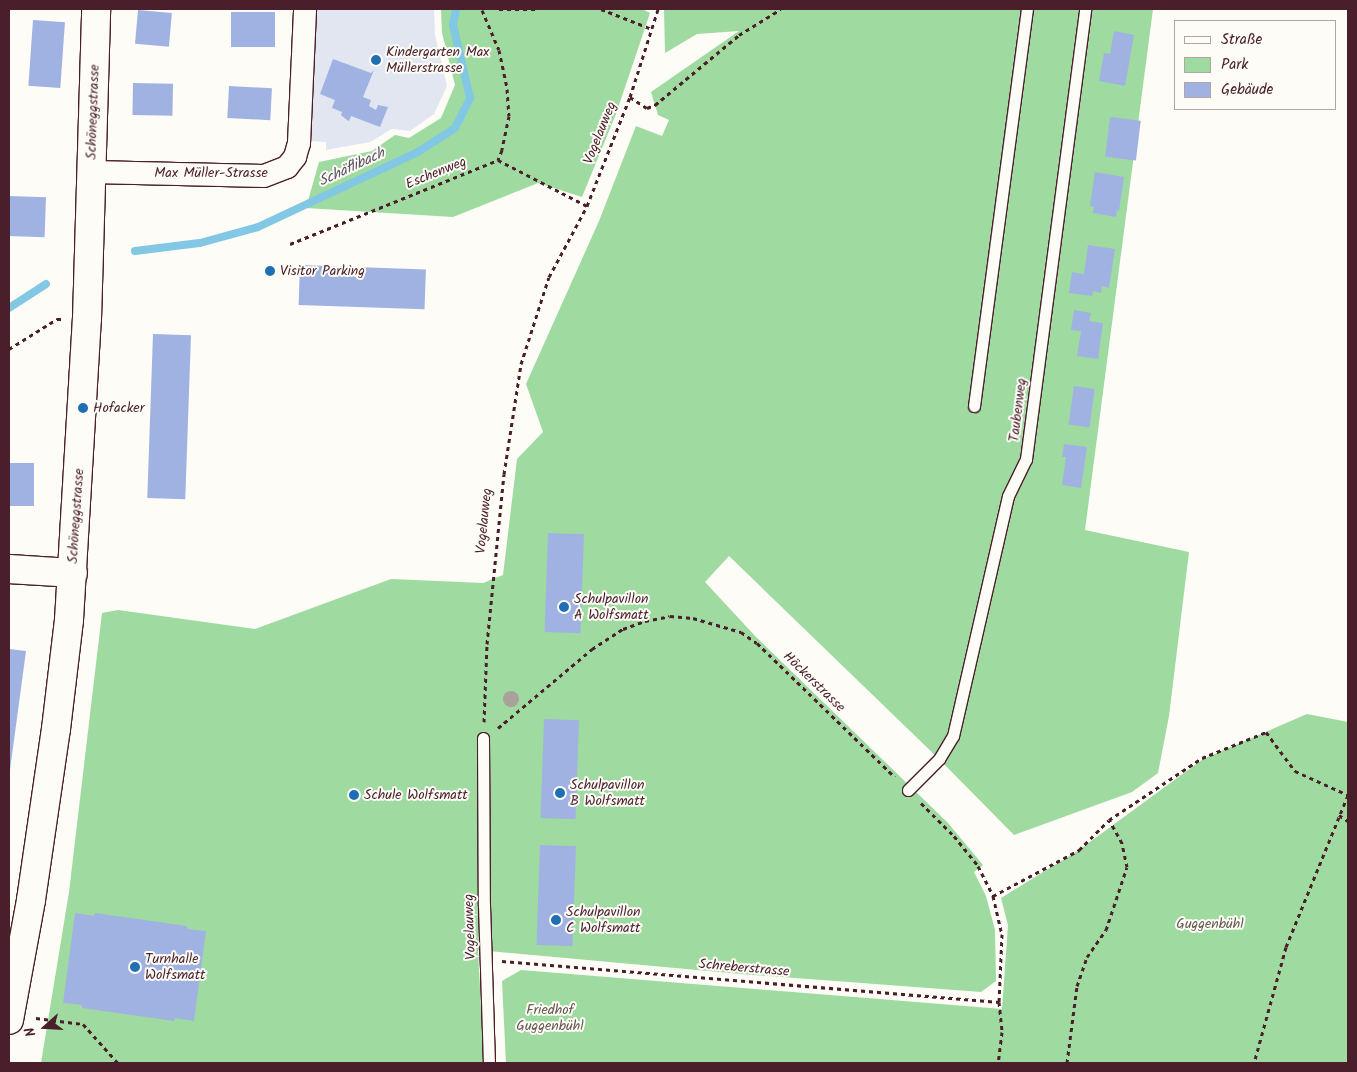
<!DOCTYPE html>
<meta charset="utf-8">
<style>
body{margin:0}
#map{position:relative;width:1357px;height:1072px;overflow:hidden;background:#fdfcf7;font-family:Kalam,sans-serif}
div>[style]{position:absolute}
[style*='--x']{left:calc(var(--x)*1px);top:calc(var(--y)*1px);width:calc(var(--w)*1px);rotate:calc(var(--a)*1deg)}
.built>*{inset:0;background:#e1e6f0}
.green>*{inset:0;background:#9fdaa0}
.stream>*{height:8px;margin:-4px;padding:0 4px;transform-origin:4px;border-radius:4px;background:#82c7e3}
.building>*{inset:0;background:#a0b2e1;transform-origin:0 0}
.path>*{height:3px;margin-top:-1.5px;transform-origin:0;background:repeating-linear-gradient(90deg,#4a1f2b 0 4px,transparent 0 8px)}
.roads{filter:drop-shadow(1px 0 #4a1f2b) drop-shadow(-1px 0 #4a1f2b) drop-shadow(0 1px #4a1f2b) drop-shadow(0 -1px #4a1f2b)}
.lane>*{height:11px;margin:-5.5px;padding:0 5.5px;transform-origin:5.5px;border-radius:5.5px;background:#fdfcf7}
.street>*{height:22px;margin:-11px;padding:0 11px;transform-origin:11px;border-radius:11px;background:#fdfcf7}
.secondary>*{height:28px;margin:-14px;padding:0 14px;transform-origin:14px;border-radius:14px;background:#fdfcf7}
.trees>*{width:16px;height:16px;margin:-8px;border-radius:50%;background:#a9a19a}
.dots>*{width:14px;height:14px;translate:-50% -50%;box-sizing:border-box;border:2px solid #fdfcf7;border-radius:50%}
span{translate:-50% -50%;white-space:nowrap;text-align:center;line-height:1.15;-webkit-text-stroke:4px #fdfcf7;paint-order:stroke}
.poi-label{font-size:14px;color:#4a1f2b}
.left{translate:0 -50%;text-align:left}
.street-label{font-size:14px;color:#4a1f2b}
.park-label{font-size:14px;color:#64574e}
.water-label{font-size:15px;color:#5b5162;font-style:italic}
.frame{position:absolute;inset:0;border:10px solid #4a1f2b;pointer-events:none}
.legend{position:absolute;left:1174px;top:20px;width:162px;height:90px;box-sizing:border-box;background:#fdfcf7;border:1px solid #b5a4a5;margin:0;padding:6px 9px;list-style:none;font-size:15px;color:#4a1f2b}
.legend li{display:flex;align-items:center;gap:10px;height:25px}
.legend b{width:25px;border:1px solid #b5a4a5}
.north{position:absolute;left:20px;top:1002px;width:50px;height:50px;-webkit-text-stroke:4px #fdfcf7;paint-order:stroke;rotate:251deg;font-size:14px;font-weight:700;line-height:20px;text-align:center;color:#4a1f2b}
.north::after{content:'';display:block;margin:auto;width:18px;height:22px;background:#4a1f2b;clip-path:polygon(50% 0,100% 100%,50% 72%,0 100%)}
</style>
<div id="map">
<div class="built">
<i style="clip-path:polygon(313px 9px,434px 9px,435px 35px,447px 86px,434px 114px,410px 131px,392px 129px,370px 142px,326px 150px,326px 142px,309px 141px)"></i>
</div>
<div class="green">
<i style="clip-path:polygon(441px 9px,642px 9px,650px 13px,616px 114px,582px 197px,538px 183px,453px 217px,306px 208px,319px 162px,372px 151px,395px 135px,409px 138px,441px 118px,455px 85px,442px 33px)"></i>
<i style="clip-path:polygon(664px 9px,1153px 9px,1085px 530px,1189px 552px,1169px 716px,1158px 773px,1132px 792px,1014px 835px,939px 759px,729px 556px,705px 582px,756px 637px,948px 823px,983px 865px,974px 872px,986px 896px,995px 930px,996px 981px,981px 992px,741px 974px,478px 950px,484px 1063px,41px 1063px,69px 892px,102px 613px,118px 610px,255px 629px,391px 579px,483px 583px,503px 575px,517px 459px,543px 432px,526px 384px,599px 221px,636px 126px,662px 136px,669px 120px,658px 115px,651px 92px,739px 31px,697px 34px,665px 53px)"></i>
<i style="clip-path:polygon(1307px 714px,1348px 722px,1348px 1063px,506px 1063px,502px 981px,521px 970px,1002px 1009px,1008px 925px,1001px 898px,1079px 850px,1203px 759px)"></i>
</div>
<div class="stream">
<i style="--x:135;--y:251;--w:65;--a:-7"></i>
<i style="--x:200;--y:243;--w:60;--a:-15.4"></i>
<i style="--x:258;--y:227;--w:177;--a:-25.1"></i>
<i style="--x:418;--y:152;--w:44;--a:-33"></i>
<i style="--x:455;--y:128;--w:34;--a:-63"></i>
<i style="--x:470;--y:98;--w:75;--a:-103.1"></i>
<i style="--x:453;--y:25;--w:16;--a:-79"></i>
<i style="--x:9;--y:308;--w:44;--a:-33"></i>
</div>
<div class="building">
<i style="left:138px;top:10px;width:34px;height:34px;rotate:5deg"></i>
<i style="left:231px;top:12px;width:44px;height:35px"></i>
<i style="left:33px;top:20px;width:32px;height:66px;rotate:4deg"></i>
<i style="clip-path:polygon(1114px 31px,1134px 35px,1125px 86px,1099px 81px,1104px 53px,1110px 54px)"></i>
<i style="clip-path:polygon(333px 59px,371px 73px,374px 70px,363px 97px,371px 100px,369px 106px,376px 110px,378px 105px,388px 107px,380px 127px,351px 116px,349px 121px,347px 120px,341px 115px,342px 112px,332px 108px,335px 100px,320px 94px)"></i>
<i style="left:133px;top:83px;width:40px;height:32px;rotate:1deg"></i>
<i style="left:229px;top:86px;width:43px;height:32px;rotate:3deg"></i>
<i style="left:1110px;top:117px;width:31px;height:40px;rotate:7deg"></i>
<i style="clip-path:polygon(1095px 172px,1124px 177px,1119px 211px,1117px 210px,1116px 217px,1093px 213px,1094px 207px,1090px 206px)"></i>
<i style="left:9px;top:196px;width:37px;height:40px;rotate:2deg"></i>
<i style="clip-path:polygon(1088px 245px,1115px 249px,1109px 288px,1102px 286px,1101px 293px,1093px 291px,1092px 296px,1069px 293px,1072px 272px,1084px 274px)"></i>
<i style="left:300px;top:265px;width:126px;height:40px;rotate:2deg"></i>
<i style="clip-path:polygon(1074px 310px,1091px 313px,1089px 321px,1103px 323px,1098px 359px,1077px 356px,1081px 331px,1071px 330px)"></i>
<i style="left:153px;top:334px;width:38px;height:164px;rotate:2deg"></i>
<i style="left:1074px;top:386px;width:21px;height:39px;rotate:8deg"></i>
<i style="clip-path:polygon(1064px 444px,1087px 447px,1081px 488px,1062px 485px,1066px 457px,1062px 457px)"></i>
<i style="left:9px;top:463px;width:25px;height:43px"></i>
<i style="left:548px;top:533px;width:36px;height:99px;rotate:2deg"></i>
<i style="clip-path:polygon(9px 649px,26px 651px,10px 770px,9px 770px)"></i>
<i style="left:544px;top:719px;width:35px;height:99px;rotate:2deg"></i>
<i style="left:540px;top:845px;width:36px;height:100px;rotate:2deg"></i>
<i style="clip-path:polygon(75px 913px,94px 916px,95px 913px,187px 926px,187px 929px,206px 931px,194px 1021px,175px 1018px,174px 1021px,82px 1008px,82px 1005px,63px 1003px)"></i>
</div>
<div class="path">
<i style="--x:499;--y:9;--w:37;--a:0"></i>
<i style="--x:601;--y:9;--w:55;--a:21.4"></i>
<i style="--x:482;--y:10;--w:43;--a:67"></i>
<i style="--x:499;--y:50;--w:40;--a:78"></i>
<i style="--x:507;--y:89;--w:27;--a:86"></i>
<i style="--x:509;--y:116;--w:35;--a:102"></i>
<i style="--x:502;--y:150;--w:11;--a:112"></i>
<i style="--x:630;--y:97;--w:20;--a:33"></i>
<i style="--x:647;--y:108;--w:9;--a:-21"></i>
<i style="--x:655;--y:105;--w:109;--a:-39.8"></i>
<i style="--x:739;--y:35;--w:49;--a:-31.8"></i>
<i style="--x:290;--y:244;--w:224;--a:-22"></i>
<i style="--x:498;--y:160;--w:100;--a:27.3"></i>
<i style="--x:9;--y:349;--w:57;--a:-32"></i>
<i style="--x:57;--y:319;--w:4;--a:0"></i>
<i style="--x:484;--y:722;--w:78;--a:-87.8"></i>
<i style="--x:487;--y:644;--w:171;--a:-84.3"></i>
<i style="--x:504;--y:474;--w:111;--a:-81.2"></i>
<i style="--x:521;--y:364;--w:91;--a:-72.2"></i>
<i style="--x:549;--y:277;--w:81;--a:-61.8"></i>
<i style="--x:587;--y:206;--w:117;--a:-68.5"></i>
<i style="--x:630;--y:97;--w:92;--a:-72.3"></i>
<i style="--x:498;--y:728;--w:123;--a:-40"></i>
<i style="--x:592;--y:649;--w:37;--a:-33"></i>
<i style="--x:623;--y:629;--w:23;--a:-20"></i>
<i style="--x:645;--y:621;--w:25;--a:-11"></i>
<i style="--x:670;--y:616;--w:23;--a:5"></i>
<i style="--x:693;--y:618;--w:50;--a:16.3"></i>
<i style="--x:741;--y:632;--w:19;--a:35"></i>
<i style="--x:757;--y:643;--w:192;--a:44.2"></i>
<i style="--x:921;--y:803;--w:47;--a:45"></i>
<i style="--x:954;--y:836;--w:38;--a:51"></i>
<i style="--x:978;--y:866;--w:34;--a:63"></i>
<i style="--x:993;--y:896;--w:39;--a:77"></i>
<i style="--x:1002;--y:934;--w:68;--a:92.5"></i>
<i style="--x:999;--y:1002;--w:30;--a:84"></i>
<i style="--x:1002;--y:1032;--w:31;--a:97"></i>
<i style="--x:1339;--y:815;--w:11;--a:34"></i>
<i style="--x:993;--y:896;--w:98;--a:-28.1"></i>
<i style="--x:1079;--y:850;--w:42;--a:-45"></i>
<i style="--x:1109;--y:820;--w:112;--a:-33.7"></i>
<i style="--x:1202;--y:758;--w:69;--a:-22.1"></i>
<i style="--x:1266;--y:732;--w:49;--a:53.4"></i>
<i style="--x:1295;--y:771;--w:58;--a:24.4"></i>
<i style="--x:1348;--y:795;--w:164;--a:112.2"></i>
<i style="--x:1286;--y:947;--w:120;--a:105.4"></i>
<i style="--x:502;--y:961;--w:499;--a:4.7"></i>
<i style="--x:36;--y:1018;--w:47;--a:7.3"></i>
<i style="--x:83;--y:1024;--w:52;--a:48.1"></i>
<i style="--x:1067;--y:1063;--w:78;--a:-82.6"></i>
<i style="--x:1077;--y:986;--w:31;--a:-71"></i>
<i style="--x:1087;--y:957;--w:33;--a:-55"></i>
<i style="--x:1106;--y:930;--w:66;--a:-71.6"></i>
<i style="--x:1127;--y:867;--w:25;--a:-102"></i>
<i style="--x:1122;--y:843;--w:26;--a:-119"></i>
</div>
<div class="roads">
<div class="lane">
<i style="--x:974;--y:406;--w:401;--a:-82.4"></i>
<i style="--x:483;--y:738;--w:167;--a:89.7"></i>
<i style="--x:484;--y:905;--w:158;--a:88.2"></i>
<i style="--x:908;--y:790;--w:44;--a:-45"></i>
<i style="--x:939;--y:759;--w:27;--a:-59"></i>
<i style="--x:953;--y:736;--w:246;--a:-77.1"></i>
<i style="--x:1008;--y:496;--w:41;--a:-64.1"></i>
<i style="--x:1026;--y:459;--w:454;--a:-82.5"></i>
</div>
<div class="street">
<i style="--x:92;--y:172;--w:172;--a:1.3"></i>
<i style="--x:264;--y:176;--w:25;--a:-21"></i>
<i style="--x:287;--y:167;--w:13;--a:-51"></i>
<i style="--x:295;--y:157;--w:15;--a:-74"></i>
<i style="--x:299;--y:143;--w:134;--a:-87.4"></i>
</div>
<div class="secondary">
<i style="--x:9;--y:569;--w:64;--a:3.6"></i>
<i style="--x:9;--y:1020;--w:122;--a:-79.6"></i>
<i style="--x:31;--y:900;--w:173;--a:-81.7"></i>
<i style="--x:56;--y:729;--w:110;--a:-83.2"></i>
<i style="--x:69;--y:620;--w:302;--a:-86.6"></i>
<i style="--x:87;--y:319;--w:310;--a:-88.3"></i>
</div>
</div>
<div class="trees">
<i style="left:511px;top:699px"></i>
</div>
<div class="dots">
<i style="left:376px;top:60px;background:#1f6fb2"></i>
<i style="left:270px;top:271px;background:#1f6fb2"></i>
<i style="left:83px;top:408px;background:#1f6fb2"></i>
<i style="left:564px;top:607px;background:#1f6fb2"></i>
<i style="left:560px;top:793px;background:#1f6fb2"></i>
<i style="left:354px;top:795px;background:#1f6fb2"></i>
<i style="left:556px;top:920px;background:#1f6fb2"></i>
<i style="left:135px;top:967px;background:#1f6fb2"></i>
</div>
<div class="poi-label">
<span class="left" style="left:386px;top:60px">Kindergarten Max<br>Müllerstrasse</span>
<span class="left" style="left:280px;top:271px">Visitor Parking</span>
<span class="left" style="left:93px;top:408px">Hofacker</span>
<span class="left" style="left:574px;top:607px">Schulpavillon<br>A Wolfsmatt</span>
<span class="left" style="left:570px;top:793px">Schulpavillon<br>B Wolfsmatt</span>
<span class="left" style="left:364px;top:795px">Schule Wolfsmatt</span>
<span class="left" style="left:566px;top:920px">Schulpavillon<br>C Wolfsmatt</span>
<span class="left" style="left:145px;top:967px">Turnhalle<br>Wolfsmatt</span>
</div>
<div class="street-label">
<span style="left:93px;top:112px;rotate:-88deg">Schöneggstrasse</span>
<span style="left:600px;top:133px;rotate:-68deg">Vogelauweg</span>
<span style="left:211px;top:173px">Max Müller-Strasse</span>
<span style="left:436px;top:173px;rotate:-22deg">Eschenweg</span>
<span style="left:1018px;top:410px;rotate:-83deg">Taubenweg</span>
<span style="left:76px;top:516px;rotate:-86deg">Schöneggstrasse</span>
<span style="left:484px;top:521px;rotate:-84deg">Vogelauweg</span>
<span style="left:814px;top:682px;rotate:44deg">Höckerstrasse</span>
<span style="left:470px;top:927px;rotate:-92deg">Vogelauweg</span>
<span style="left:744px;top:968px;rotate:5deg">Schreberstrasse</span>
</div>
<div class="park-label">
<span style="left:1210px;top:924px">Guggenbühl</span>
<span style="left:550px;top:1018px">Friedhof<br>Guggenbühl</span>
</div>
<div class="water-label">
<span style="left:352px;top:168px;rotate:-25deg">Schäflibach</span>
</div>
<div class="frame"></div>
<ul class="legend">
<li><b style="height:6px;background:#fdfcf7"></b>Straße</li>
<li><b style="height:14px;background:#9fdaa0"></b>Park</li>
<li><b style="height:14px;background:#a0b2e1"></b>Gebäude</li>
</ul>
<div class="north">N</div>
</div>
